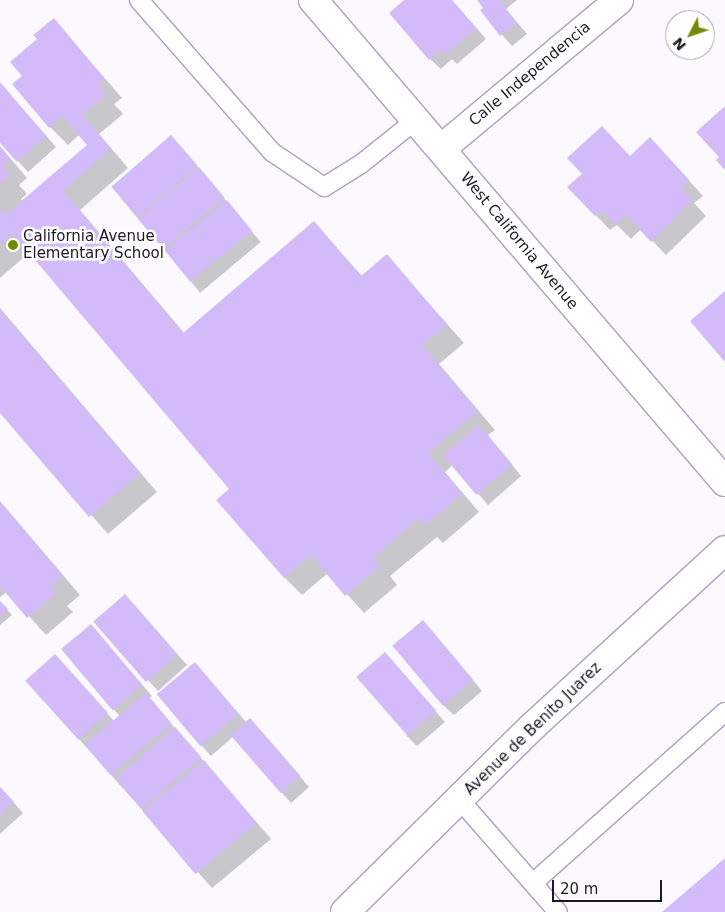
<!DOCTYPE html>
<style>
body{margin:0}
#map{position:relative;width:725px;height:912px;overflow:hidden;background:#fbf9fe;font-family:"DejaVu Sans",sans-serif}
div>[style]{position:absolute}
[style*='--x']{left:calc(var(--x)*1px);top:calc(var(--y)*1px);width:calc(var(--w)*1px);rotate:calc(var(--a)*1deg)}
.shadow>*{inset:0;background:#0003;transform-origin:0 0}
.building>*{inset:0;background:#d2bbf8;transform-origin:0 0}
.roads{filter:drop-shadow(1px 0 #aba2bc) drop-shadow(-1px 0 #aba2bc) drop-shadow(0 1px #aba2bc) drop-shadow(0 -1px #aba2bc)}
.service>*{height:18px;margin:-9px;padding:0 9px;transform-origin:9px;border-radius:9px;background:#fff}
.minor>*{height:28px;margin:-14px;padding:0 14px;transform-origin:14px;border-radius:14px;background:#fff}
.tertiary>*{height:28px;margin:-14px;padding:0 14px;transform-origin:14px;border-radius:14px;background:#fff}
.dots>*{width:14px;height:14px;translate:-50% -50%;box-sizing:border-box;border:2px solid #fff;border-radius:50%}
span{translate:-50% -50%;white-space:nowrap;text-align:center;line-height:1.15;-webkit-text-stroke:5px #fff;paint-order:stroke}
.street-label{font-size:15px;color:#1c1822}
.poi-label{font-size:15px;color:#1c1822}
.left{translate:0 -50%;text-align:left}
.north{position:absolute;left:665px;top:10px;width:50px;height:50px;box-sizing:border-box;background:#fff;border:1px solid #a4a3a7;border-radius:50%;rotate:229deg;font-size:14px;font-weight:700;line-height:20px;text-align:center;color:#1c1822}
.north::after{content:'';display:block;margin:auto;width:18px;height:22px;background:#718c04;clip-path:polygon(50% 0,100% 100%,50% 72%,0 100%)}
.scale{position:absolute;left:552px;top:880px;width:110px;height:22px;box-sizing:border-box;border:2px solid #1c1822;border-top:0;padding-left:6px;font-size:15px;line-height:18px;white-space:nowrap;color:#1c1822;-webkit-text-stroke:4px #fff;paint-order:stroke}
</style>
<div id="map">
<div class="shadow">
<i style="clip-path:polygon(406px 0,452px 0,486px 39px,457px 64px,452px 59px,441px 69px,430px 59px)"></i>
<i style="clip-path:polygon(478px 0,517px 0,506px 9px,527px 34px,512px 46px,481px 11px,485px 8px)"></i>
<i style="clip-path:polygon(54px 20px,122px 98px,114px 104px,123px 114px,99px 134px,128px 168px,80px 210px,185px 334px,314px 223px,363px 277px,387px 256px,464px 343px,439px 364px,495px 430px,488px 435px,521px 476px,488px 505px,453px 465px,445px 472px,479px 512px,443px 543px,437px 537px,390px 576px,397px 585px,364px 613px,328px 573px,302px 595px,284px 577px,231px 489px,30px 252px,0 278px,0 146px,27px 178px,19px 185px,27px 194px,21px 199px,23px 201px,88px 145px,79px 135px,68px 145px,50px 127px,24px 76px,38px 39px)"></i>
<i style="clip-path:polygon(0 83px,56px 147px,28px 172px,0 141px)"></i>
<i style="left:181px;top:147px;width:124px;height:79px;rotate:50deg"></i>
<i style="clip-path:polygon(665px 154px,703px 196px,694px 203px,706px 216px,666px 255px,641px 229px,631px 239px,617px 225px,610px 230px,569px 187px,630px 157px)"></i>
<i style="clip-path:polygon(0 308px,157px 492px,108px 534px,0 411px)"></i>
<i style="clip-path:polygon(0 501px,80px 595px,67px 606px,73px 612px,46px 635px,7px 592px,0 597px)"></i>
<i style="clip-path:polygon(0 602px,12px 615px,0 625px)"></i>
<i style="clip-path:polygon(135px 606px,187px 665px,158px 691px,148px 680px)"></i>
<i style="clip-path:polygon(433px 632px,482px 691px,454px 715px,443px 705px)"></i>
<i style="clip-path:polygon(101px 637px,152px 696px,149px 698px,271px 839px,212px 888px,27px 681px,65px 666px,115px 722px,121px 717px,113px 709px)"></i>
<i style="clip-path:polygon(385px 654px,445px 722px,417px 746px,407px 736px)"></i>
<i style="clip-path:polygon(195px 664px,247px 723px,260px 730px,309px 787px,291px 803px,233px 737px,211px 756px,201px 745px)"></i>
<i style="clip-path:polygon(0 787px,23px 813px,0 834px)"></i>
</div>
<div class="building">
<i style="clip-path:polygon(404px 0,452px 0,476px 28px,446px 55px,441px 49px,429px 60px,389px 13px)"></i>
<i style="clip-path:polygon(477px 0,499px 0,517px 23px,500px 36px,480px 10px,483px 8px)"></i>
<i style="clip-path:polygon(54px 18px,105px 79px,97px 85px,106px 95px,82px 115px,111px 149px,63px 191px,183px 333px,314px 221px,361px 276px,387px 254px,447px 325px,422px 345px,478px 411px,428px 453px,462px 494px,424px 526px,418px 519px,373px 558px,380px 566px,345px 596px,311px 555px,284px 578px,216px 500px,229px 489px,13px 234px,0 245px,0 210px,5px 215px,87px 145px,62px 116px,49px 128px,12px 84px,22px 76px,10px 62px,37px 39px,33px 35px)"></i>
<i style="clip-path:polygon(0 82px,46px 136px,17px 162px,0 143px)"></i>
<i style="clip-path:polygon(725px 106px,725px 170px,716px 160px,719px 157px,696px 132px)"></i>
<i style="clip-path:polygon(602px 126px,630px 156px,650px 137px,689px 180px,681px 188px,692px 201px,651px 242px,626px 215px,615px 225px,602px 210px,595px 216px,567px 187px,582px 174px,567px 158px)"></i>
<i style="left:171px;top:135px;width:40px;height:79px;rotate:49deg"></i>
<i style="clip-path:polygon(0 147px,10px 159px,2px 166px,10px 175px,0 184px)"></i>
<i style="left:199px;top:167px;width:40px;height:80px;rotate:50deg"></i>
<i style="left:227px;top:200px;width:40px;height:80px;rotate:51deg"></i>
<i style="clip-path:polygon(725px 291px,725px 362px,690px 321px)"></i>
<i style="clip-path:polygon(0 309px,140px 474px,89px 517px,0 413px)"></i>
<i style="left:479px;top:425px;width:52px;height:47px;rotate:50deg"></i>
<i style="clip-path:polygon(0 502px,63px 576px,50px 587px,56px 593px,27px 618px,0 586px)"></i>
<i style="left:125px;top:594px;width:80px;height:42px;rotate:49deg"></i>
<i style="clip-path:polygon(0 601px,8px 609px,0 616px)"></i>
<i style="left:423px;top:620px;width:78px;height:40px;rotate:50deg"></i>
<i style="left:91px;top:624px;width:80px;height:39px;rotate:50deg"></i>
<i style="left:385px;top:652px;width:78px;height:38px;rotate:49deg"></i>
<i style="left:55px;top:654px;width:79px;height:40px;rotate:48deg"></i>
<i style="left:195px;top:662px;width:68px;height:50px;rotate:50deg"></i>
<i style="left:146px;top:693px;width:40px;height:80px;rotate:50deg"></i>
<i style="left:250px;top:718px;width:77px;height:26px;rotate:49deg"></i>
<i style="left:175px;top:727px;width:40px;height:79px;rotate:49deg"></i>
<i style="left:204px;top:760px;width:82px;height:80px;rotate:50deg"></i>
<i style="clip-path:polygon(0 787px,14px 802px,0 815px)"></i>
<i style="clip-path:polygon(725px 858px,725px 912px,662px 912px)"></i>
</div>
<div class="roads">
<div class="service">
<i style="--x:139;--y:0;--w:202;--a:48.8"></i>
<i style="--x:272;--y:152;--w:63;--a:33.9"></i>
<i style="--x:324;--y:187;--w:44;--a:-31.9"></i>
<i style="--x:361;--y:164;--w:70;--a:-38.7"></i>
<i style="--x:459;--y:799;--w:150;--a:48.8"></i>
<i style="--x:533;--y:883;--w:257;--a:-41.7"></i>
</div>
<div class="minor">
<i style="--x:441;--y:149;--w:232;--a:-39.9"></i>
</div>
<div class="tertiary">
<i style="--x:313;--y:0;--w:634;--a:49.48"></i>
<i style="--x:345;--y:912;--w:264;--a:-44.7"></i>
<i style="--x:533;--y:726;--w:260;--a:-42.5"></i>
</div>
</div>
<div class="dots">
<i style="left:13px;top:245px;background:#718c04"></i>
</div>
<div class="street-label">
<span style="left:530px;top:74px;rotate:-40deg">Calle Independencia</span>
<span style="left:519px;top:241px;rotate:50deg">West California Avenue</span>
<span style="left:533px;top:729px;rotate:-44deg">Avenue de Benito Juarez</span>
</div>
<div class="poi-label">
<span class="left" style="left:23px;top:245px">California Avenue<br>Elementary School</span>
</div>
<div class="north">N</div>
<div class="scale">20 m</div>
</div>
